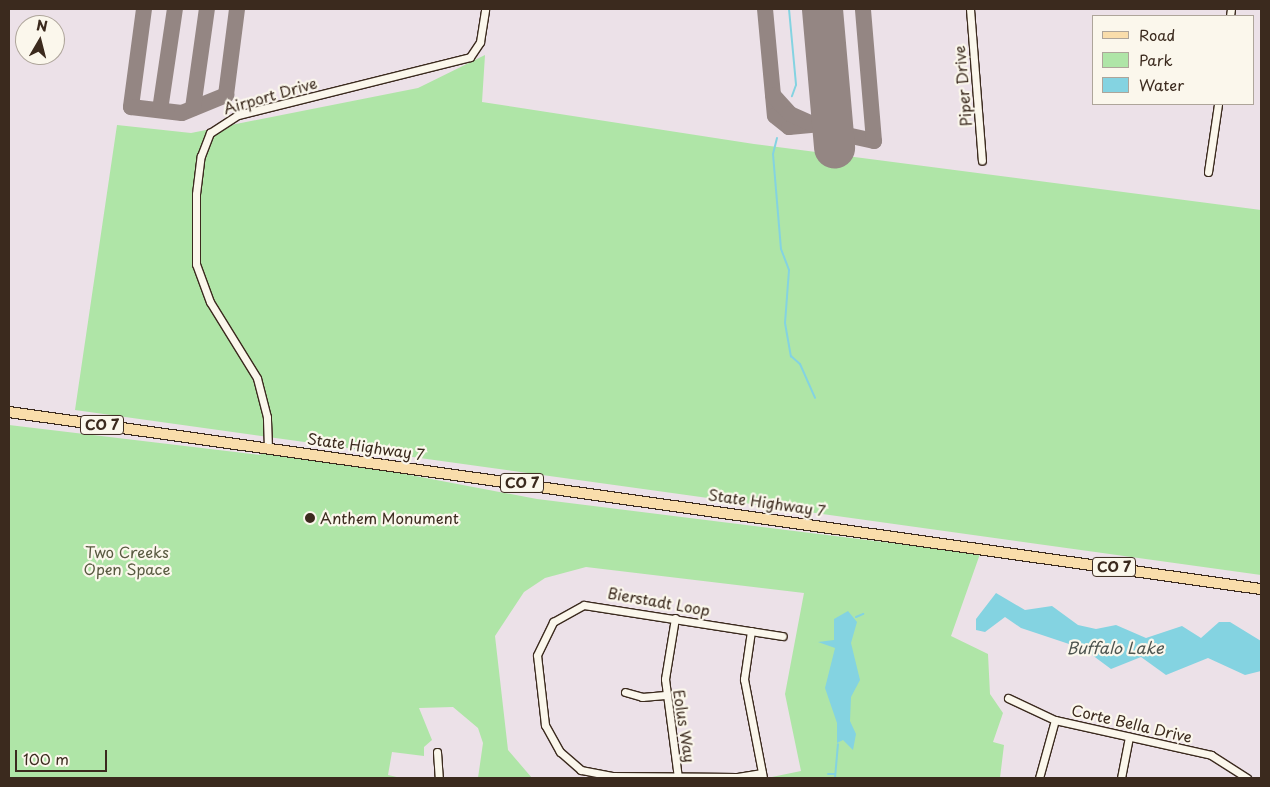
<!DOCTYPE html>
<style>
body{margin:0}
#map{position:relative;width:1270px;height:787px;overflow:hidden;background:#ece1e8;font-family:"Playpen Sans",sans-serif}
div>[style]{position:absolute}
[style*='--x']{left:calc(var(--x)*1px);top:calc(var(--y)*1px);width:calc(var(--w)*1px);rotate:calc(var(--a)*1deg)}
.green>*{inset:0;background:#afe5a7}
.water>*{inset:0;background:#84d3e1}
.stream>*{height:2px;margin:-1px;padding:0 1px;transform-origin:1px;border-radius:1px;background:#84d3e1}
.taxiway>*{height:16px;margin:-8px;padding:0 8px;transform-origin:8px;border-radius:8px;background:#948683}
.runway>*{height:41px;margin:-20.5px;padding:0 20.5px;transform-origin:20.5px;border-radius:20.5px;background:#948683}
.roads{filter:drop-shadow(1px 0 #3b2a1e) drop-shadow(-1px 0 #3b2a1e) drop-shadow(0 1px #3b2a1e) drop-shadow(0 -1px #3b2a1e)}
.minor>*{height:7px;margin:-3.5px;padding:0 3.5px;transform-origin:3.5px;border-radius:3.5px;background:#fbf7ec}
.primary>*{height:10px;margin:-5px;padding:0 5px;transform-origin:5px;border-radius:5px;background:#f9ddab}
.dots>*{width:14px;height:14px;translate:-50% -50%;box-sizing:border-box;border:2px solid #fbf7ec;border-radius:50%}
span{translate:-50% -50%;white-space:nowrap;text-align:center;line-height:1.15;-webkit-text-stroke:4.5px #fbf7ec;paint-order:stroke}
.shield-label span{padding:1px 4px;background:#fbf7ec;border:1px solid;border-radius:4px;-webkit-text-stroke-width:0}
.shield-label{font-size:14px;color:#3b2a1e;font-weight:700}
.street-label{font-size:15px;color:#3b2a1e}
.poi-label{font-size:15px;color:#3b2a1e}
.left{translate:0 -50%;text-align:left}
.park-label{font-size:15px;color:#585940}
.water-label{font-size:16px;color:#4d544f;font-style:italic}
.frame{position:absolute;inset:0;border:10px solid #3b2a1e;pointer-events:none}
.legend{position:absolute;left:1092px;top:15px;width:162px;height:90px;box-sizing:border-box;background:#fbf7ec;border:1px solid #aea59a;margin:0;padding:6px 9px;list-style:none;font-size:15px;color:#3b2a1e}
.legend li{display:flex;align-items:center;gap:10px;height:25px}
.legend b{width:25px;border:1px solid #aea59a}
.north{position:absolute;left:15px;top:15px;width:50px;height:50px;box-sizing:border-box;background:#fbf7ec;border:1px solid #aea59a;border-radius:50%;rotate:8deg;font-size:14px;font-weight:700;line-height:20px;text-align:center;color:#3b2a1e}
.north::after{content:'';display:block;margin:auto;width:18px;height:22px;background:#3b2a1e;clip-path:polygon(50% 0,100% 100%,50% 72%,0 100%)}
.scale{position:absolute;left:15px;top:750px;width:92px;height:22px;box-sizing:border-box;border:2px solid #3b2a1e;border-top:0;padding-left:6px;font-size:15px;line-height:18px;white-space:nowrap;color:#3b2a1e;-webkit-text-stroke:4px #fbf7ec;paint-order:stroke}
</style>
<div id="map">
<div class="green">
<i style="clip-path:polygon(485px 55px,482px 102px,754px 144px,1261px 210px,1261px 575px,75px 410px,117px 125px,191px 133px,418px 88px)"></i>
<i style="clip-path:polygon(9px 425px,260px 455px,268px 448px,537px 499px,980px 554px,951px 636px,988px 654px,990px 694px,1003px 713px,993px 742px,1004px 745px,1000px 778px,767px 778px,801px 771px,785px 694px,804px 593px,586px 567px,545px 578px,524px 592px,495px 636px,508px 750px,532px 778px,478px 778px,483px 743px,478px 728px,453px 707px,419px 708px,432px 740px,424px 747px,424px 756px,392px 752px,388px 775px,401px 778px,9px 778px)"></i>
</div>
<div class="water">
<i style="clip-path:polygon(996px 593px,1025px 610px,1052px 606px,1078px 625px,1096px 629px,1116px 625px,1146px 638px,1182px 626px,1201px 638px,1219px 622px,1230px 622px,1261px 641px,1261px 671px,1245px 675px,1208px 658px,1166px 675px,1141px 657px,1111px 669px,1084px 649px,1021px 628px,1005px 617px,985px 632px,976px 630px,976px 619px)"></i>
<i style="clip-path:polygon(848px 611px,857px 622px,851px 643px,860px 680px,851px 697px,850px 721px,856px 734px,853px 750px,843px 740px,837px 743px,837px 723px,825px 688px,835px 648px,818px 642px,834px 640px,834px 619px)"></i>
</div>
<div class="stream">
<i style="--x:789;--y:9;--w:76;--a:84.7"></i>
<i style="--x:796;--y:85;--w:12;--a:110"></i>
<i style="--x:777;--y:138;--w:16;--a:104"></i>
<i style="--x:773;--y:154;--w:95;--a:85.2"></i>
<i style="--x:781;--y:249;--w:22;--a:69"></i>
<i style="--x:789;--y:270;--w:53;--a:94.3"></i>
<i style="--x:785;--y:323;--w:34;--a:80"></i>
<i style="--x:791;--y:356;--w:12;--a:42"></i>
<i style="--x:800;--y:364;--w:37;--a:66"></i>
<i style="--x:856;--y:617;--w:8;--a:-23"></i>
<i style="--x:828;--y:774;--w:7;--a:0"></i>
<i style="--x:835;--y:778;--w:34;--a:-85"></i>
</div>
<div class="taxiway">
<i style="--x:144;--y:9;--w:99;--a:97.6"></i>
<i style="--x:131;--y:107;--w:51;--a:6.7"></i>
<i style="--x:182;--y:113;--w:48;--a:-22.2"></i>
<i style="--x:226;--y:95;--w:87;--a:-82.7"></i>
<i style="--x:765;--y:9;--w:107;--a:84.7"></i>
<i style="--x:775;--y:116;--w:18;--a:38"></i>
<i style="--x:789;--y:127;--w:43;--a:-5.3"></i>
<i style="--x:773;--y:95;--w:25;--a:48"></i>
<i style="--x:790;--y:114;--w:24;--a:24"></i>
<i style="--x:193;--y:108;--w:100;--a:-82"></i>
<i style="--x:160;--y:110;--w:102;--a:-81.6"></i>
<i style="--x:833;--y:132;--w:42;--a:12.4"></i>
<i style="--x:874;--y:141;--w:132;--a:-94.8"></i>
</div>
<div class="runway">
<i style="--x:822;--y:9;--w:139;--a:85"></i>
</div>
<div class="roads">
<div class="minor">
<i style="--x:970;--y:9;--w:152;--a:85.5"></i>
<i style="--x:1230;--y:16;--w:7;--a:-82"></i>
<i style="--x:1208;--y:172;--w:69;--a:-81.6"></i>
<i style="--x:268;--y:448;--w:31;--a:-92"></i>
<i style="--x:267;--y:417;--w:40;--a:-104.4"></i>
<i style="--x:257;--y:378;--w:89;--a:-121.7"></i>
<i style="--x:210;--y:302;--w:40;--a:-110.2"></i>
<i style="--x:196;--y:264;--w:70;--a:-90"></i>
<i style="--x:196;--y:194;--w:38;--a:-83"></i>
<i style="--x:201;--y:156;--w:25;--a:-69"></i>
<i style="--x:210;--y:133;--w:33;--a:-33"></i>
<i style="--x:238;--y:115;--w:239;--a:-14"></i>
<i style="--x:470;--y:57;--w:18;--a:-56"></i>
<i style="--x:480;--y:42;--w:33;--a:-81"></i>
<i style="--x:675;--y:618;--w:62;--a:99.3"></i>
<i style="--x:665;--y:679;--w:100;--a:82.5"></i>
<i style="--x:751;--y:631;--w:49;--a:98.3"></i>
<i style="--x:744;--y:679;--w:101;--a:79.1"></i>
<i style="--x:625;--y:692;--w:18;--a:16"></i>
<i style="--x:642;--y:697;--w:23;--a:-5"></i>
<i style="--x:1008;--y:698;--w:52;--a:25.1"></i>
<i style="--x:1055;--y:720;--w:160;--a:12.6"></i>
<i style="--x:1211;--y:755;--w:43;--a:32.6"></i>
<i style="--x:437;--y:752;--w:26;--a:86"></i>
<i style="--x:762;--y:773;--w:25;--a:171"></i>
<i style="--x:737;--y:777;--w:125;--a:-179.5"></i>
<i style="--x:612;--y:776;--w:32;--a:-169"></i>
<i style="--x:581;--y:770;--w:28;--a:-139"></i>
<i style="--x:560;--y:752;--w:31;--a:-119"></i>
<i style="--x:545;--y:725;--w:70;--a:-96.5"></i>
<i style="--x:537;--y:655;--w:37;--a:-64"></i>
<i style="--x:553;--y:622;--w:35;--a:-29"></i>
<i style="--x:584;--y:605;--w:201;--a:8.9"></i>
<i style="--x:1039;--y:778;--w:60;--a:-74.6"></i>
<i style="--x:1121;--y:778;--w:42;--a:-79"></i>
</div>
<div class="primary">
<i style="--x:9;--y:412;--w:1264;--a:8.05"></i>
</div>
</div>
<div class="dots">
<i style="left:310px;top:518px;background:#3b2a1e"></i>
</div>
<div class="shield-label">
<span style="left:102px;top:425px">CO 7</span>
<span style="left:522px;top:483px">CO 7</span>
<span style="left:1114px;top:567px">CO 7</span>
</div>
<div class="street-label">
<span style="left:962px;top:86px;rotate:-95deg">Piper Drive</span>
<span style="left:270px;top:95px;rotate:-16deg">Airport Drive</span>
<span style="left:366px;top:446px;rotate:8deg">State Highway 7</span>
<span style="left:767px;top:502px;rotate:8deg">State Highway 7</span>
<span style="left:659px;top:601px;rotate:10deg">Bierstadt Loop</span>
<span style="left:1132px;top:723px;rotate:13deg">Corte Bella Drive</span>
<span style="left:685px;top:726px;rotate:81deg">Eolus Way</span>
</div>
<div class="poi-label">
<span class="left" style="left:320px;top:518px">Anthem Monument</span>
</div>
<div class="park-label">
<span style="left:127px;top:560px">Two Creeks<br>Open Space</span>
</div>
<div class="water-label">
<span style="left:1115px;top:647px">Buffalo Lake</span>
</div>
<div class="frame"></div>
<ul class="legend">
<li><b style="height:6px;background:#f9ddab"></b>Road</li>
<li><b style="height:14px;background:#afe5a7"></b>Park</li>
<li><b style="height:14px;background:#84d3e1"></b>Water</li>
</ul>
<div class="north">N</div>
<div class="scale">100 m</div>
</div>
